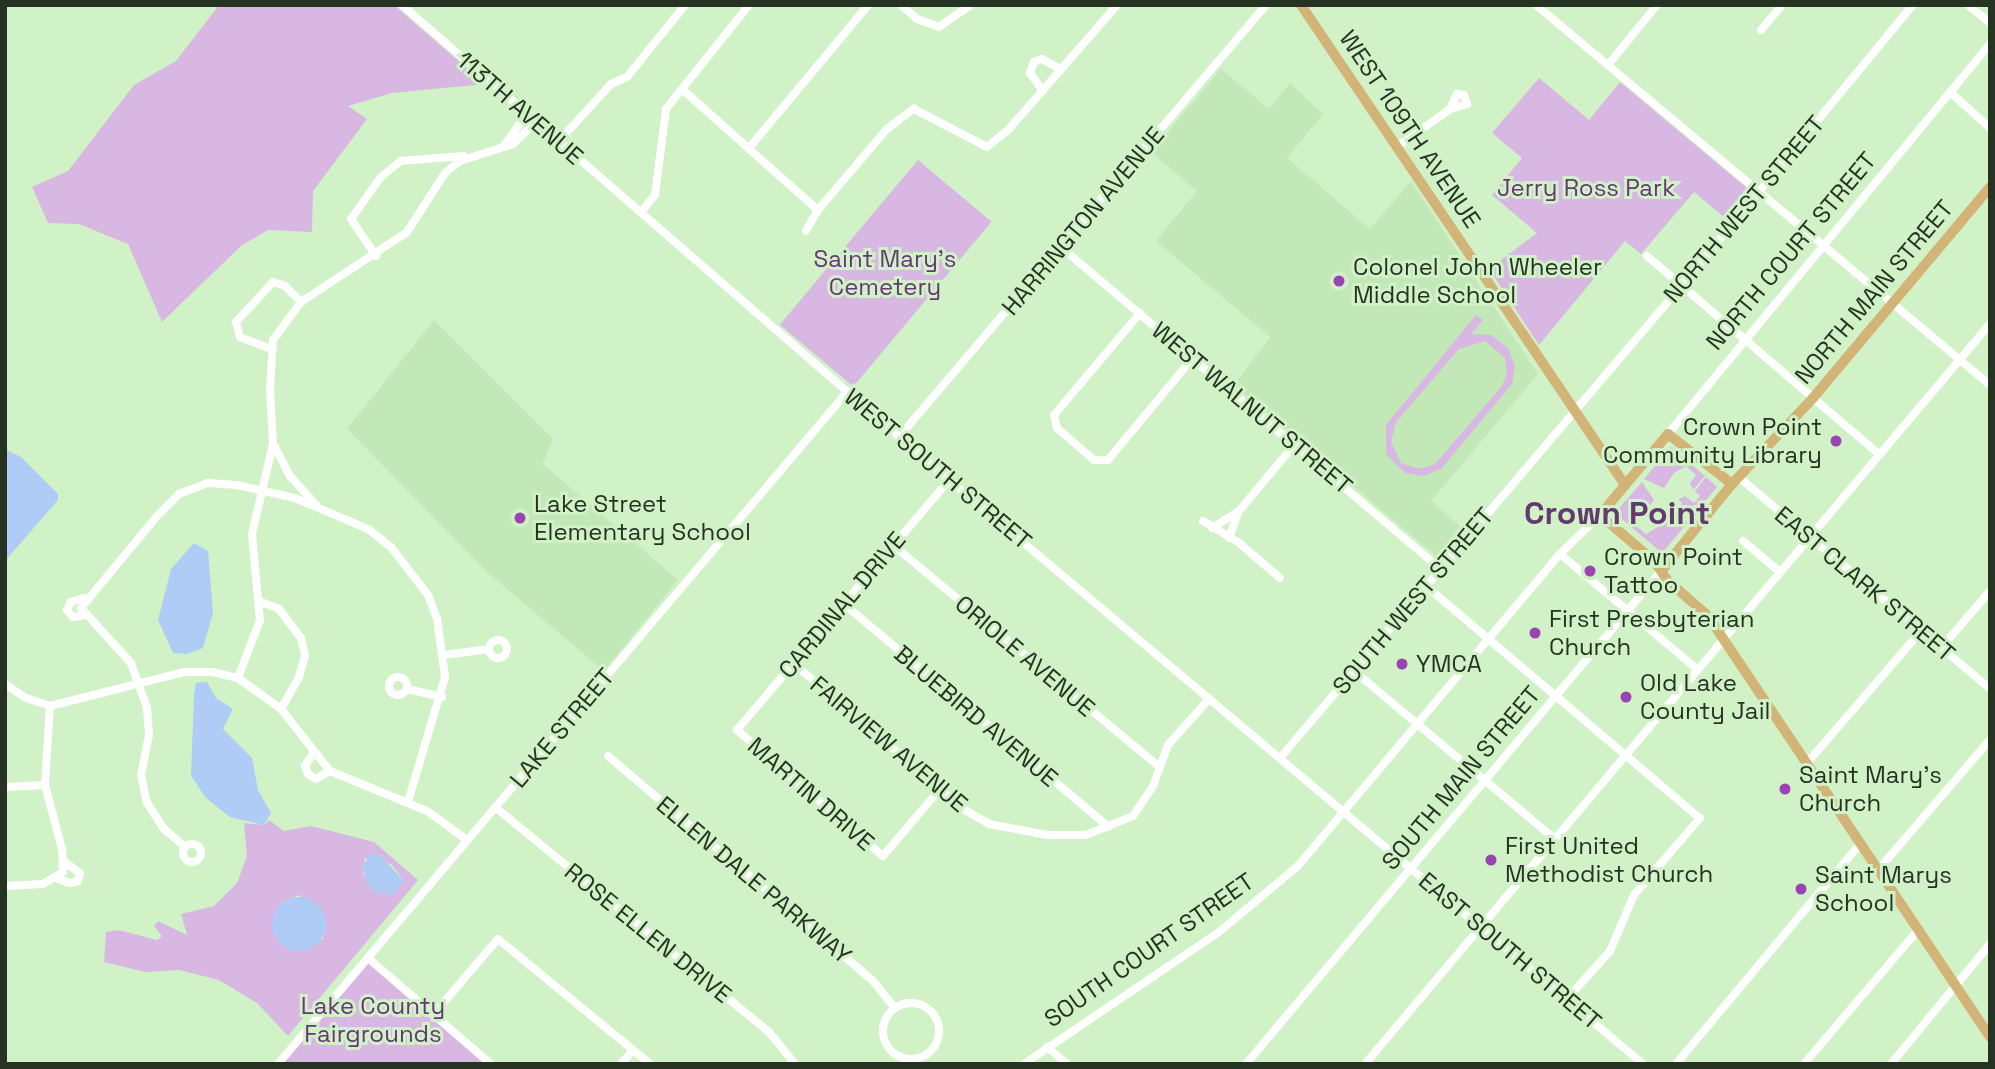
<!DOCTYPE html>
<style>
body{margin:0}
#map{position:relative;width:1995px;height:1069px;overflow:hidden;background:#d1f2c7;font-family:"Space Grotesk",sans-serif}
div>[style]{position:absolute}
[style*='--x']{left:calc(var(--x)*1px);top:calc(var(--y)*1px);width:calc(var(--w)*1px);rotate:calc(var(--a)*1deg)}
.built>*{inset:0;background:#c3e8b7}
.green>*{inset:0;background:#d8b7e2;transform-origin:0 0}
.water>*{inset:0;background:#aeccf6}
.round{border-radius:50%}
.minor>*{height:8px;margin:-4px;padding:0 4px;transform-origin:4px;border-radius:4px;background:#fff}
.minor>.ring{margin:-4px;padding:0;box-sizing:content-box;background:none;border:8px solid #fff;border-radius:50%}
.major>*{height:10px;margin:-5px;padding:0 5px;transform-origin:5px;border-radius:5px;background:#d3b477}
.dots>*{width:19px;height:19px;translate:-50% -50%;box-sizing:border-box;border:4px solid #d1f2c7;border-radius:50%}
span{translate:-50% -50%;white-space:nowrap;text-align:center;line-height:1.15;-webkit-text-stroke:6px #d1f2c7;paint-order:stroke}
.street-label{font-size:24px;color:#273322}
.park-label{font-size:24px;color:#673676}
.poi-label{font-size:24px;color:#273322}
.left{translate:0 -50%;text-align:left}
.right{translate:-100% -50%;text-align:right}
.district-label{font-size:32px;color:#633970;font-weight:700}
.frame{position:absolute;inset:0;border:7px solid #273322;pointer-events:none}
</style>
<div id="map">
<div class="built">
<i style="clip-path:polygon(1221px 69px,1269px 109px,1290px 83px,1323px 114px,1287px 158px,1370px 229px,1411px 181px,1538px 374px,1431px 501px,1462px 528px,1437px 557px,1234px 385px,1270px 337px,1156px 241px,1197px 191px,1151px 152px)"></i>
<i style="clip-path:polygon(434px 320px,553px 439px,543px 464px,678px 580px,604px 671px,487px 572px,347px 429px)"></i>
</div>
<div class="green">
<i style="clip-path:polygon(219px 5px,394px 5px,485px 84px,392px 93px,348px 106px,367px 119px,313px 191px,312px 232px,268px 230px,241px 246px,162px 322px,128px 244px,79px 224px,48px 223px,32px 187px,68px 171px,134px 85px,176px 61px)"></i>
<i style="clip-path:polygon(1539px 78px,1589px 120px,1620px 82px,1748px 189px,1724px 217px,1694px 192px,1641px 254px,1625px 241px,1539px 345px,1489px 269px,1537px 233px,1492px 195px,1522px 158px,1492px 133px)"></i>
<i style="left:918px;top:160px;width:96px;height:215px;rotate:40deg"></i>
<i style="clip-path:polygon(evenodd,1476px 315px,1483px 320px,1471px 334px,1491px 335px,1508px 348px,1515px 366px,1512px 384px,1441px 469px,1424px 476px,1405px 473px,1386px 454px,1386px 425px,1476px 315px,1485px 341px,1505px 358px,1507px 375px,1501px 387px,1435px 464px,1419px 469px,1401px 463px,1391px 442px,1396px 422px,1459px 349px,1485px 341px)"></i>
<i style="clip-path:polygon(1671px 447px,1705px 476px,1693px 490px,1690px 483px,1696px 475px,1686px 466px,1674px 473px,1664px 488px,1644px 479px)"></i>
<i style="clip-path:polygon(1706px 477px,1717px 487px,1691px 518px,1679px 508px,1682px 503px,1678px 500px,1685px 496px,1694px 503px,1700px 496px,1695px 491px)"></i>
<i style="clip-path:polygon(1642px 482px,1654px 500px,1635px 525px,1646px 534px,1658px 527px,1668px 512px,1672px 516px,1676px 512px,1688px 522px,1662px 553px,1615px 513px)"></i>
<i style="clip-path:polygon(evenodd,269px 820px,284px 831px,311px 826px,374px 842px,418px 880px,288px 1036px,257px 1003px,219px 980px,179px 970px,145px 972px,104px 962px,106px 932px,118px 930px,157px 940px,162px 936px,154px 926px,158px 921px,187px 935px,181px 914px,214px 906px,237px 883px,247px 856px,244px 823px,264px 825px,269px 820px,365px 858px,391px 864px,404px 881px,363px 876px,365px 858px,269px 820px,299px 895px,324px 920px,323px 940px,273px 927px,281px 903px,299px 895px)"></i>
<i style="clip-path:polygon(367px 958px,492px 1064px,278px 1064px)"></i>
</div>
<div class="water">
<i style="clip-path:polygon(5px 449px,21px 457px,58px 494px,58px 500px,5px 561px)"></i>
<i style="clip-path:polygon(194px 543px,208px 551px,213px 613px,203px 648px,187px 654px,173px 653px,158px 620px,171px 569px)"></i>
<i style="clip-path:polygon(207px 682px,216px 698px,233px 709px,223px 729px,252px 758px,258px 790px,271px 813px,264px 825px,230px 817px,206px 798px,191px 776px,194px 695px,196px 683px)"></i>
<i style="clip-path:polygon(370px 854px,379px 854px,404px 881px,393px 895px,374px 892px,367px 884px,362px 867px)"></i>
<i class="round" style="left:272px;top:897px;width:54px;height:54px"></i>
</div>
<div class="minor">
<i style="--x:402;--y:5;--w:724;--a:40.97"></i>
<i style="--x:949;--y:480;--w:907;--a:40.08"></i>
<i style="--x:901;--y:5;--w:21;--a:41"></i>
<i style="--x:917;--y:19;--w:23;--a:20"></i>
<i style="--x:939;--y:27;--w:39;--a:-35"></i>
<i style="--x:1536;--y:5;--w:592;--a:39.93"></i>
<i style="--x:1968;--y:5;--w:28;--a:39"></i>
<i style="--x:1761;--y:30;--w:33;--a:-50"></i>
<i style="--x:1608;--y:65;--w:77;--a:-50.8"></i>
<i style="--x:682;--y:89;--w:182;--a:41.7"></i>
<i style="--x:818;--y:210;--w:24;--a:120"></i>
<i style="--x:1043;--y:91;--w:22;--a:-126"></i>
<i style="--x:1030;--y:73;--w:12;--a:-70"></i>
<i style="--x:1034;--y:62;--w:9;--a:-21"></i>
<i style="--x:1042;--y:59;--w:21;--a:28"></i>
<i style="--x:1950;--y:92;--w:54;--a:42"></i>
<i style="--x:559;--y:141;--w:77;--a:-47.6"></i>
<i style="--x:611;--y:84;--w:17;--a:-24"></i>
<i style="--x:627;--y:77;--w:92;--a:-51.1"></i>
<i style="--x:503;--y:147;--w:41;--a:-54"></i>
<i style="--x:1397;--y:147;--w:65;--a:-35.6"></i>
<i style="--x:1450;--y:109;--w:18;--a:-16"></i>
<i style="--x:1467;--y:104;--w:9;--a:-108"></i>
<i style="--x:1464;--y:95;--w:7;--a:-172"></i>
<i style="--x:1457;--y:94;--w:17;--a:115"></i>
<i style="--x:749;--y:148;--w:186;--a:-50.2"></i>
<i style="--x:818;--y:210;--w:106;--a:-49.6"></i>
<i style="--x:887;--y:129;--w:34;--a:-37"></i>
<i style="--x:914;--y:109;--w:82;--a:27.5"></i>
<i style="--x:987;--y:147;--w:28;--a:-39"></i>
<i style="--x:1009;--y:129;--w:164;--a:-48.9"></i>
<i style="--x:641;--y:212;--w:22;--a:-51"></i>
<i style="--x:655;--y:195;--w:87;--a:-82.7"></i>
<i style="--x:666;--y:109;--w:133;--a:-51.4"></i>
<i style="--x:1062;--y:248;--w:496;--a:40.3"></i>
<i style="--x:376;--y:256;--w:45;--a:-124"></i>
<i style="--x:351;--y:219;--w:52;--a:-54.5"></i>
<i style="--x:381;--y:177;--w:26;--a:-39"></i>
<i style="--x:401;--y:161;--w:63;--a:-4.5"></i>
<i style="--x:1647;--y:256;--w:306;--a:40.5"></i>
<i style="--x:1140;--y:313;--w:133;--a:130.1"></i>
<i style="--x:1054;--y:415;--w:13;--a:77"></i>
<i style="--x:1057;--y:428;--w:49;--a:40.9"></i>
<i style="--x:1094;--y:460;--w:14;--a:0"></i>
<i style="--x:1108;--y:460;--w:131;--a:-50.3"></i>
<i style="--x:271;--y:349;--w:33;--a:-159"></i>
<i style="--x:240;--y:337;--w:16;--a:-105"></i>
<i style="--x:236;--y:322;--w:54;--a:-47.2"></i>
<i style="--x:273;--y:282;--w:13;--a:18"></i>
<i style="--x:285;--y:286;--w:23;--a:45"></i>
<i style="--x:1668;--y:434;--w:506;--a:-50.46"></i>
<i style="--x:899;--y:437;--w:567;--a:-49.65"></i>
<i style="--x:274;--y:445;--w:35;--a:63"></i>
<i style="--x:290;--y:476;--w:39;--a:48"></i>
<i style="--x:1741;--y:479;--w:326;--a:40.1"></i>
<i style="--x:1203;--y:521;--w:41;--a:31"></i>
<i style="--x:1238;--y:542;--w:55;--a:40.6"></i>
<i style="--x:1212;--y:528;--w:32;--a:-32"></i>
<i style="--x:1239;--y:511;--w:87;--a:-50.1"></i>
<i style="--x:1229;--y:538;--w:29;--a:-70"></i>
<i style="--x:1743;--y:541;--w:48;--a:40"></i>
<i style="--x:893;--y:545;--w:345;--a:39.8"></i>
<i style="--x:1560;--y:554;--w:180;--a:40"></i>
<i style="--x:1426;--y:586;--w:359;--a:40.3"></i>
<i style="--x:1700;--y:818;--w:101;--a:130.6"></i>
<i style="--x:1634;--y:895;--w:61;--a:113.2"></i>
<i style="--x:1610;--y:951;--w:66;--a:131.9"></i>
<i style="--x:84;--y:598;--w:14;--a:163"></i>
<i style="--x:71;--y:602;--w:9;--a:117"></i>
<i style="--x:67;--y:610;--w:9;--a:49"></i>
<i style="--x:73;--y:617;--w:12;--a:-9"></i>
<i style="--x:261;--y:602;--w:19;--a:21"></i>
<i style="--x:279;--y:609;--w:36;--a:53"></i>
<i style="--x:301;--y:638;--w:18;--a:77"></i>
<i style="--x:305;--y:656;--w:22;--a:106"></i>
<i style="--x:299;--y:677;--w:37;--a:119"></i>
<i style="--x:844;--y:604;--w:346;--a:40.1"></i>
<i class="ring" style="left:489px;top:640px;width:10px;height:10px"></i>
<i style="--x:1941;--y:648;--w:75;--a:-49.3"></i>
<i style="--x:444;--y:655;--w:45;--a:-7.6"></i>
<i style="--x:793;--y:663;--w:226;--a:40.5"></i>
<i style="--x:965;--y:810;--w:28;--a:30"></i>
<i style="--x:989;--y:824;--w:59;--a:10.7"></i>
<i style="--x:1047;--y:835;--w:39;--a:0"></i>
<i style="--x:1086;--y:835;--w:51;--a:-22"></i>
<i style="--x:1133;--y:816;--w:36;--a:-56"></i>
<i style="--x:1153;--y:786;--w:44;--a:-69.9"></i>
<i style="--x:1168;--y:745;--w:62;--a:-48.3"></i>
<i style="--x:1354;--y:671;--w:262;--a:39.9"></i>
<i class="ring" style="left:389px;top:677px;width:10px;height:10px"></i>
<i style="--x:238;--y:678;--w:62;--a:-69.2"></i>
<i style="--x:260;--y:620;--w:86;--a:-95.3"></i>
<i style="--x:252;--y:534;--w:92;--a:-76.9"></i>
<i style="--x:273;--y:444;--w:56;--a:-93.1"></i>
<i style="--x:270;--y:388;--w:48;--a:-86.4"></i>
<i style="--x:273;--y:340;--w:47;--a:-53.6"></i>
<i style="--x:301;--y:302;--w:127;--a:-33.4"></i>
<i style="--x:407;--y:232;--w:70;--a:-57.2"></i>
<i style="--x:445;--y:173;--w:19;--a:-39"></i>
<i style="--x:460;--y:161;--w:56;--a:-17.8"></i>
<i style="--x:513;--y:144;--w:32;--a:-44"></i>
<i style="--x:5;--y:684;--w:25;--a:34"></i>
<i style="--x:26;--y:698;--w:25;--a:18"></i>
<i style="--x:50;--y:706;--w:138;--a:-14.2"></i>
<i style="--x:184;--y:672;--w:28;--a:0"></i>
<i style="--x:212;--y:672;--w:27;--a:13"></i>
<i style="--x:238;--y:678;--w:53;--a:35.8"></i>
<i style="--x:281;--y:709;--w:79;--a:51.7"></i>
<i style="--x:330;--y:771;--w:105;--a:22.4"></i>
<i style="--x:427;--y:811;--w:49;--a:35.9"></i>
<i style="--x:407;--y:689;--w:36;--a:13"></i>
<i style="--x:313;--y:754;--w:14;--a:124"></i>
<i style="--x:305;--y:766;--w:9;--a:69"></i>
<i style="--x:308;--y:774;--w:9;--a:32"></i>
<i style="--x:316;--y:779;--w:16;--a:-30"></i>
<i style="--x:608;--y:756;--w:348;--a:40.3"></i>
<i style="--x:873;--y:981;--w:35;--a:51"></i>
<i style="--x:1280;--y:758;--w:621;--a:-49.64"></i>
<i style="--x:1682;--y:285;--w:363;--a:-50.5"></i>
<i style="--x:1807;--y:763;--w:174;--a:-49.2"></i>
<i style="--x:5;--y:787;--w:40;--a:-2.9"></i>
<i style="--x:940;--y:789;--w:88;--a:130.4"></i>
<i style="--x:883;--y:856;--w:193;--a:-139.2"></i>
<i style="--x:737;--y:730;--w:328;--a:-49.7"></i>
<i style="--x:495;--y:807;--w:355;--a:39.4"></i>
<i style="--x:769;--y:1032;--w:41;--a:50.9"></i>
<i class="ring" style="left:183px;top:844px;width:10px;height:10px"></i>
<i style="--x:185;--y:847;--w:28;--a:-139"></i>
<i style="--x:164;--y:829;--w:31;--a:-123"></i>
<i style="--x:147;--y:803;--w:29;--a:-102"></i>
<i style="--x:141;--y:775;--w:41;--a:-78.7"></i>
<i style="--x:149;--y:735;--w:27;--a:-94"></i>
<i style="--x:147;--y:708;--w:48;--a:-109.6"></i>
<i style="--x:131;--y:663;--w:74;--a:-132.3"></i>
<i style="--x:81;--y:608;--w:121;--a:-50.4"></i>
<i style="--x:158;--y:515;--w:30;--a:-45"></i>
<i style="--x:179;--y:494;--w:31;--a:-21"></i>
<i style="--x:208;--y:483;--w:29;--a:4"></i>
<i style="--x:237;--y:485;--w:59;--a:12.6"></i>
<i style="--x:295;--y:498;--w:79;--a:23"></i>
<i style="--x:368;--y:529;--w:29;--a:38"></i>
<i style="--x:391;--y:547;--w:61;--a:52.4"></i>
<i style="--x:428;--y:595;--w:25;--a:69"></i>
<i style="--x:437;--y:618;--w:60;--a:82.3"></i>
<i style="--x:445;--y:677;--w:130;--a:106.5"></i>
<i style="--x:1878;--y:870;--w:172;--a:-49.3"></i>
<i style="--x:56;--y:878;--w:15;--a:20"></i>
<i style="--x:70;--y:883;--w:8;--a:-14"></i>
<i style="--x:78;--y:881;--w:8;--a:-76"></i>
<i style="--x:80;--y:873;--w:19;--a:-145"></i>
<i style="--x:5;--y:886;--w:38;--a:-3"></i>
<i style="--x:43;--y:884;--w:23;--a:-31"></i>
<i style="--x:63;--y:872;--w:23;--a:-92"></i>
<i style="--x:62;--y:849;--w:66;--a:-104.9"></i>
<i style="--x:45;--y:785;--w:79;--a:-86.4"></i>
<i style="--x:368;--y:958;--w:162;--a:40.8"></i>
<i class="ring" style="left:883px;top:1003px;width:48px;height:48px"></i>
<i style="--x:433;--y:1015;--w:100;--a:-49.5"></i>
<i style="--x:498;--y:939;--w:197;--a:39.4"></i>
<i style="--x:1047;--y:1047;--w:26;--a:40"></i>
<i style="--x:278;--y:1064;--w:881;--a:-49.74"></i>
<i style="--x:621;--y:1064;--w:18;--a:-49"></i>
<i style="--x:1024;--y:1064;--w:235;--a:-34.1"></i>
<i style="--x:1219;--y:932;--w:103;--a:-39.9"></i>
<i style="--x:1298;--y:866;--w:407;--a:-50"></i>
<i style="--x:1560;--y:554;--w:56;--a:-44.3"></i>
<i style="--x:1246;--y:1064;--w:646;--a:-49.9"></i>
<i style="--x:1365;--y:1064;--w:969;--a:-49.82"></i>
<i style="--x:1676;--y:1064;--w:288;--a:-50.1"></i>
<i style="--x:1804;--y:1064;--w:175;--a:-49.6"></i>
<i style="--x:1891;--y:1064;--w:156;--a:-50.5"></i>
</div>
<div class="major">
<i style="--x:1301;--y:5;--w:579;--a:55.98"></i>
<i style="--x:1732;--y:484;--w:81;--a:-142"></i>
<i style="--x:1668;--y:434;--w:106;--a:130"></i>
<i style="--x:1600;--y:515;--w:72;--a:40.5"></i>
<i style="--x:1655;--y:562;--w:22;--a:56"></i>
<i style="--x:1667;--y:580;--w:55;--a:41.3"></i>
<i style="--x:1708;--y:616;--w:507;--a:56.18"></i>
<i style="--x:1732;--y:484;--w:118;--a:-46.7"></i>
<i style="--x:1813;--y:398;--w:275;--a:-50"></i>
<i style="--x:1662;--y:570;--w:111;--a:-50.9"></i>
</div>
<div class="dots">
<i style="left:1339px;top:281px;background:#9944b2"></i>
<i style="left:1836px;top:441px;background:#9944b2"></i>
<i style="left:520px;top:518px;background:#9944b2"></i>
<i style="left:1590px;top:571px;background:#9944b2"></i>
<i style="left:1535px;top:633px;background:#9944b2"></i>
<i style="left:1402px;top:664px;background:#9944b2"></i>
<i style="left:1626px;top:697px;background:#9944b2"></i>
<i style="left:1785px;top:789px;background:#9944b2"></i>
<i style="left:1491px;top:860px;background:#9944b2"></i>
<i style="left:1801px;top:889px;background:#9944b2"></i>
</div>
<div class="street-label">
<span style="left:520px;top:108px;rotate:41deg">113TH AVENUE</span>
<span style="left:1410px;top:129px;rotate:56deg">WEST 109TH AVENUE</span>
<span style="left:1744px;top:209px;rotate:-50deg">NORTH WEST STREET</span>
<span style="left:1083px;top:221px;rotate:-50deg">HARRINGTON AVENUE</span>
<span style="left:1791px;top:251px;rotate:-50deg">NORTH COURT STREET</span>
<span style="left:1874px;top:292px;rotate:-50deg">NORTH MAIN STREET</span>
<span style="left:1252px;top:408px;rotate:40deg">WEST WALNUT STREET</span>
<span style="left:938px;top:469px;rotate:40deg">WEST SOUTH STREET</span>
<span style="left:1865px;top:584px;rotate:40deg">EAST CLARK STREET</span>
<span style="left:1413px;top:601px;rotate:-50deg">SOUTH WEST STREET</span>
<span style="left:842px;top:605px;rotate:-50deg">CARDINAL DRIVE</span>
<span style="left:1025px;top:656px;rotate:40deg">ORIOLE AVENUE</span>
<span style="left:976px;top:716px;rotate:40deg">BLUEBIRD AVENUE</span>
<span style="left:562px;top:728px;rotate:-50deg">LAKE STREET</span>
<span style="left:889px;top:744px;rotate:40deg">FAIRVIEW AVENUE</span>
<span style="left:1461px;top:778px;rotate:-50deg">SOUTH MAIN STREET</span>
<span style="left:811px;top:794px;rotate:41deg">MARTIN DRIVE</span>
<span style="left:754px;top:880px;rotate:40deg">ELLEN DALE PARKWAY</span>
<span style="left:648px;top:933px;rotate:39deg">ROSE ELLEN DRIVE</span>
<span style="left:1149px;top:950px;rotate:-35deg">SOUTH COURT STREET</span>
<span style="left:1510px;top:951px;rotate:40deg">EAST SOUTH STREET</span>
</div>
<div class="park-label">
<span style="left:1586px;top:188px">Jerry Ross Park</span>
<span style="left:885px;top:273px">Saint Mary's<br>Cemetery</span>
<span style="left:373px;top:1020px">Lake County<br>Fairgrounds</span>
</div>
<div class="poi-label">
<span class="left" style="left:1353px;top:281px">Colonel John Wheeler<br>Middle School</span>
<span class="right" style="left:1822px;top:441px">Crown Point<br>Community Library</span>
<span class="left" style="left:534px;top:518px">Lake Street<br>Elementary School</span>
<span class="left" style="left:1604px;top:571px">Crown Point<br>Tattoo</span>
<span class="left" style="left:1549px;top:633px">First Presbyterian<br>Church</span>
<span class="left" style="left:1416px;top:664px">YMCA</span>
<span class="left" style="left:1640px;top:697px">Old Lake<br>County Jail</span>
<span class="left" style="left:1799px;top:789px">Saint Mary's<br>Church</span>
<span class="left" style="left:1505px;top:860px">First United<br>Methodist Church</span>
<span class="left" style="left:1815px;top:889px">Saint Marys<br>School</span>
</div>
<div class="district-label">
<span style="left:1617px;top:513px">Crown Point</span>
</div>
<div class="frame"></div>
</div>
